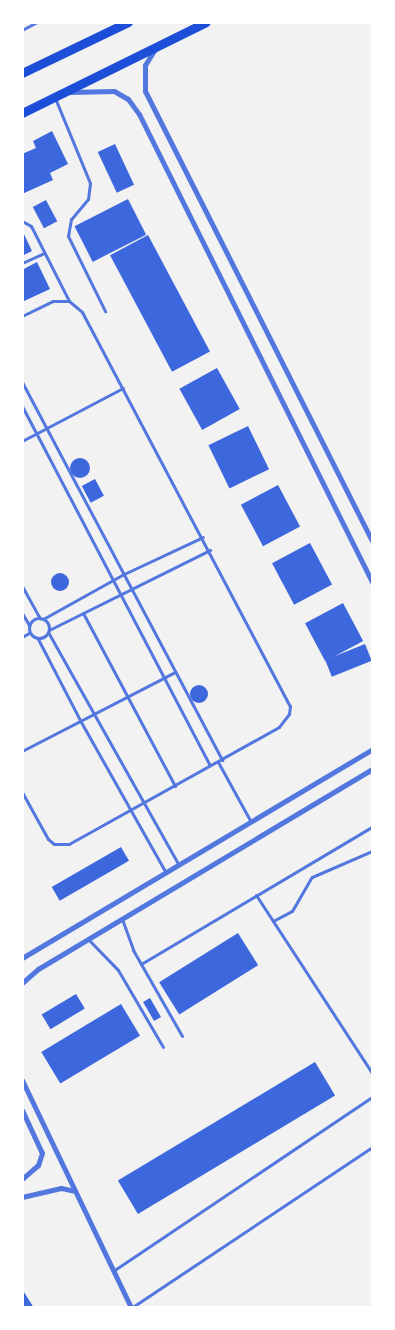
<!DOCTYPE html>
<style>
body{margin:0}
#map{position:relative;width:395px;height:1330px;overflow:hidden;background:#f2f2f2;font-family:Figtree,sans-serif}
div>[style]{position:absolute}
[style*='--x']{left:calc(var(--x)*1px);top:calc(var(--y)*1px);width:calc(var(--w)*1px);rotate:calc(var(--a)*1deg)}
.building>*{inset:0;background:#3d67dc;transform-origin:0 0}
.round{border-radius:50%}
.service>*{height:3px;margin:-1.5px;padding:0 1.5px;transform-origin:1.5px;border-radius:1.5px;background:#5277de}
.service>.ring{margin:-1.5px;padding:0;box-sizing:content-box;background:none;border:3px solid #5277de;border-radius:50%}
.minor>*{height:5px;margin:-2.5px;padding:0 2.5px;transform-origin:2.5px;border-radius:2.5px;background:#5277de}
.secondary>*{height:9px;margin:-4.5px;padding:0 4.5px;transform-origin:4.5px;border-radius:4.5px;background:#1d4ed8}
span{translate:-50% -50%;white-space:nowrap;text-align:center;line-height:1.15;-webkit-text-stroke:5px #fff;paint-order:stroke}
.frame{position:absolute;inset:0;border:24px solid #fff;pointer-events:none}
</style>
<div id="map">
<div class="building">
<i style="clip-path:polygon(52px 131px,68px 164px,50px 173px,53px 180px,22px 194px,22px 154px,36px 148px,33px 141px)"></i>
<i style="left:115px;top:144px;width:45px;height:19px;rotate:65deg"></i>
<i style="left:128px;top:199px;width:40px;height:60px;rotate:63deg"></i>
<i style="left:46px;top:200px;width:24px;height:15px;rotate:62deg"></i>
<i style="clip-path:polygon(22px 230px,32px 251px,22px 256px)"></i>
<i style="left:148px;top:235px;width:132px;height:43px;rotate:62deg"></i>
<i style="clip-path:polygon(37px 262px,50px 289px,22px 302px,22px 270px)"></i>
<i style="left:217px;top:368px;width:47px;height:43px;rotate:61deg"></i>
<i style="left:248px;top:426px;width:48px;height:44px;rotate:64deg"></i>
<i class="round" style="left:70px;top:458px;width:20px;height:20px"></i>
<i style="left:95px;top:479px;width:19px;height:15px;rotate:62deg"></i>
<i style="left:278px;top:485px;width:47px;height:42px;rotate:62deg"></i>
<i style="left:310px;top:543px;width:47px;height:43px;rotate:62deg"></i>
<i class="round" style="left:51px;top:573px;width:18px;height:18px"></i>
<i style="left:343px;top:603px;width:43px;height:43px;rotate:62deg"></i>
<i style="left:365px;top:644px;width:18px;height:43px;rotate:68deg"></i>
<i class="round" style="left:190px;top:685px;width:18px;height:18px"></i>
<i style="left:121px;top:847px;width:16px;height:80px;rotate:60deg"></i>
<i style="left:238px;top:933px;width:38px;height:93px;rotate:58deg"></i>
<i style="left:76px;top:994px;width:17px;height:40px;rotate:59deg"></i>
<i style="left:150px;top:998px;width:22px;height:8px;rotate:60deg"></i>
<i style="left:121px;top:1004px;width:37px;height:93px;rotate:59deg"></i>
<i style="left:315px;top:1062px;width:39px;height:230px;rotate:59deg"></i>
<i style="clip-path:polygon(22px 1289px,34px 1308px,22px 1308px)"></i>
</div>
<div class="service">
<i style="--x:22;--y:30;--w:17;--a:-28"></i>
<i style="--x:55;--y:98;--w:92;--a:67.6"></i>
<i style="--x:90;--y:183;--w:16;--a:97"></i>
<i style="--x:88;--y:199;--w:26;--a:130"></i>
<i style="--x:71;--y:219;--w:17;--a:100"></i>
<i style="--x:68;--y:236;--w:84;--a:63.7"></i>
<i style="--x:22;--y:221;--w:10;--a:29"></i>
<i style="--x:31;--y:226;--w:84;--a:63.1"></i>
<i style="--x:22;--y:263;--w:24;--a:-24"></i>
<i style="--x:22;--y:316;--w:34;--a:-26"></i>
<i style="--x:53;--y:301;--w:16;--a:0"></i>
<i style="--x:69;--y:301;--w:17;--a:40"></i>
<i style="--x:82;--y:312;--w:446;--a:62.2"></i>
<i style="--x:290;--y:706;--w:8;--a:97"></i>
<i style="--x:289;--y:714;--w:16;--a:128"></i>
<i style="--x:279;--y:727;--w:240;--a:150.9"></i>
<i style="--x:69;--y:844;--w:15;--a:180"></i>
<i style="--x:54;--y:844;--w:8;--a:-140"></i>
<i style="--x:48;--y:839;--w:54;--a:-119"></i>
<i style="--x:22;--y:382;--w:428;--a:62.1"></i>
<i style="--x:22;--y:406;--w:405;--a:62.4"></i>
<i style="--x:22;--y:441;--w:114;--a:-27.7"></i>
<i style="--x:22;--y:586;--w:37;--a:61"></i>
<i style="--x:22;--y:613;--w:14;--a:60"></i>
<i style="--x:83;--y:613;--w:196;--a:62"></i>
<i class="ring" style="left:29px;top:618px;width:17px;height:17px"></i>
<i style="--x:43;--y:619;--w:93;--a:-29.1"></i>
<i style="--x:124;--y:574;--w:87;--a:-25.1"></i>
<i style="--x:49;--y:630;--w:180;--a:-26.4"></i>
<i style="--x:48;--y:632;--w:267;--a:60.7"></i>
<i style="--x:22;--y:637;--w:8;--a:-30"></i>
<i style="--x:38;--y:639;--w:93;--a:62.6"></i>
<i style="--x:81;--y:722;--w:173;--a:60.6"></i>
<i style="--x:22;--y:751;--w:172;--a:-27.3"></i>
<i style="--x:218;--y:762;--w:68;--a:61.2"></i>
<i style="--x:256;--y:895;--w:212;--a:56.9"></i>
<i style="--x:122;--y:919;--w:33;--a:70"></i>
<i style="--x:133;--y:950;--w:99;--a:60.3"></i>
<i style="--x:273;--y:921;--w:21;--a:-28"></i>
<i style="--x:292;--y:911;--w:39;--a:-60"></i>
<i style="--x:312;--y:877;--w:65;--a:-23.4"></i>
<i style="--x:88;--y:939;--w:43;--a:45.9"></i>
<i style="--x:118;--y:970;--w:89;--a:59.7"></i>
<i style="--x:141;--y:964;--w:269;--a:-30.7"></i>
<i style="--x:113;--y:1271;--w:312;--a:-33.9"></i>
<i style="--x:131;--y:1308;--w:290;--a:-33.7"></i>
</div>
<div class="minor">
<i style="--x:155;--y:49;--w:19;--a:122"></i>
<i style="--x:145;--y:65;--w:26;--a:90"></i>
<i style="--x:145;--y:91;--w:504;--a:63.23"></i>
<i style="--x:70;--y:92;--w:44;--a:-1.3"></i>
<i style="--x:114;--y:91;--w:16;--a:30"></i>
<i style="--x:128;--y:99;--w:19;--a:54"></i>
<i style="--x:139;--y:114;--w:523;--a:63.53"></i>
<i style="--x:22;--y:958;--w:408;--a:-30.8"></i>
<i style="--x:22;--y:983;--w:21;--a:-41"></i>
<i style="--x:38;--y:969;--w:389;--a:-30.9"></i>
<i style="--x:22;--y:1080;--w:253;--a:64.4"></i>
<i style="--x:22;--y:1110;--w:47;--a:65.1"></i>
<i style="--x:42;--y:1153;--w:13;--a:108"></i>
<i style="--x:38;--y:1165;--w:21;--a:139"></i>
<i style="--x:22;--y:1197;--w:40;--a:-13"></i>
<i style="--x:61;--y:1188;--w:14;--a:12"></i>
</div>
<div class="secondary">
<i style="--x:22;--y:73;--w:118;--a:-25.7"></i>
<i style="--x:22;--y:113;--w:205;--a:-26.3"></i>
</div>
<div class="frame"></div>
</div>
